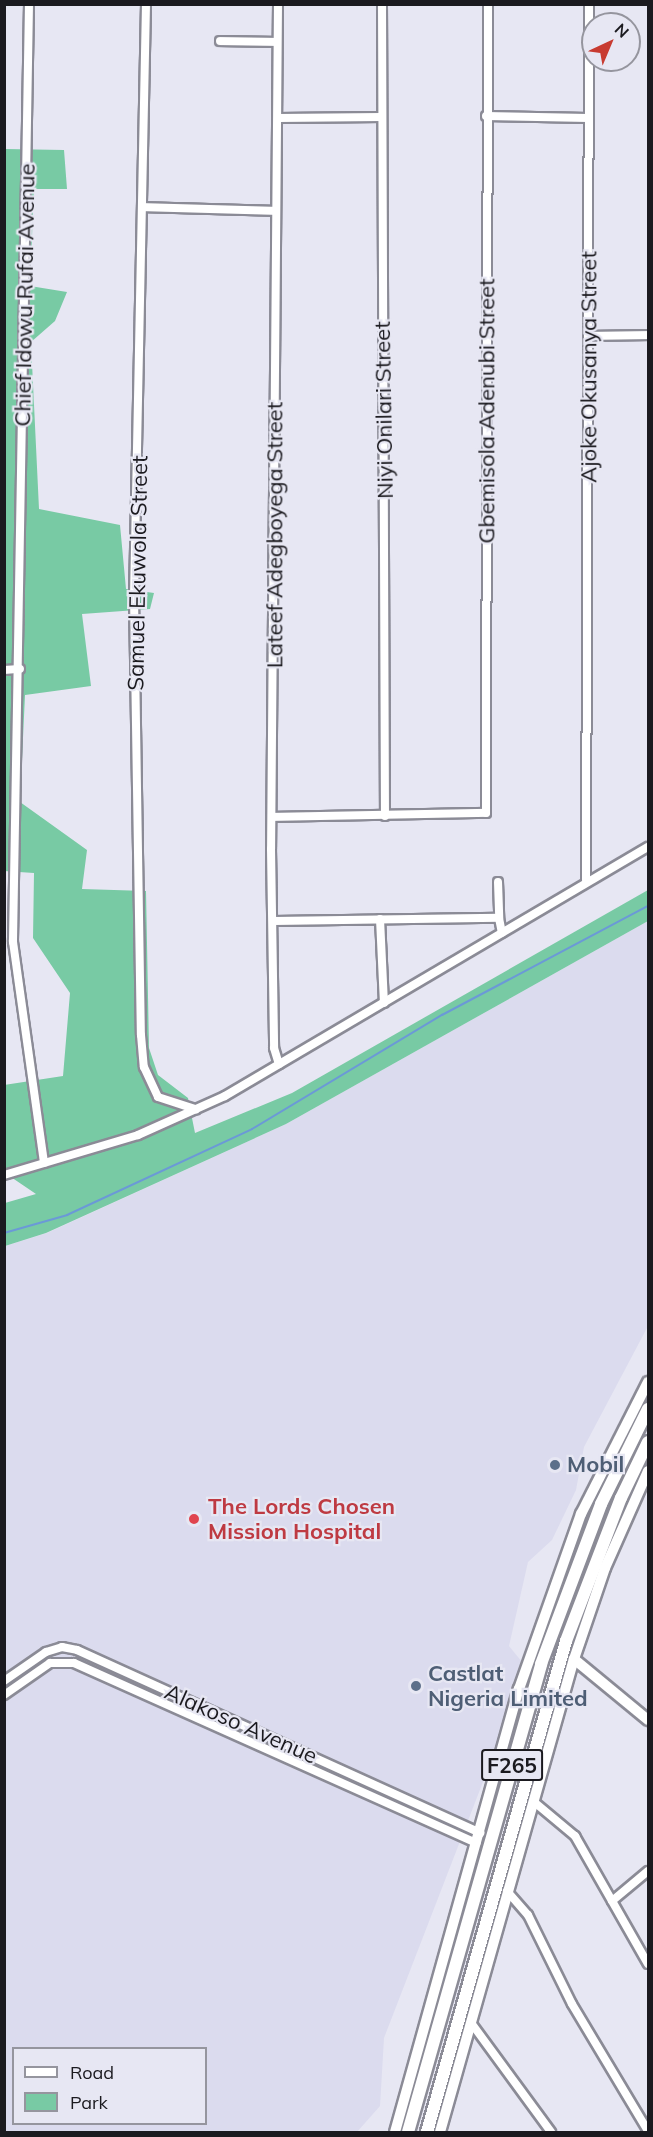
<!DOCTYPE html>
<style>
body{margin:0}
#map{position:relative;width:653px;height:2137px;overflow:hidden;background:#e7e7f3;font-family:Mulish,sans-serif}
div>[style]{position:absolute}
[style*='--x']{left:calc(var(--x)*1px);top:calc(var(--y)*1px);width:calc(var(--w)*1px);rotate:calc(var(--a)*1deg)}
.built>*{inset:0;background:#dbdbee}
.green>*{inset:0;background:#78caa4}
.stream>*{height:2px;margin:-1px;padding:0 1px;transform-origin:1px;border-radius:1px;background:#6b99d7}
.roads{filter:drop-shadow(2px 0 #8b8b96) drop-shadow(-2px 0 #8b8b96) drop-shadow(0 2px #8b8b96) drop-shadow(0 -2px #8b8b96)}
.minor>*{height:8px;margin:-4px;padding:0 4px;transform-origin:4px;border-radius:4px;background:#fff}
.major>*{height:10px;margin:-5px;padding:0 5px;transform-origin:5px;border-radius:5px;background:#fff}
.highway>*{height:12px;margin:-6px;padding:0 6px;transform-origin:6px;border-radius:6px;background:#fff}
.dots>*{width:16px;height:16px;translate:-50% -50%;box-sizing:border-box;border:3px solid #e7e7f3;border-radius:50%}
span{translate:-50% -50%;white-space:nowrap;text-align:center;line-height:1.15;-webkit-text-stroke:4.5px #e7e7f3;paint-order:stroke}
.shield-label span{padding:2px 4px;background:#e7e7f3;border:2px solid;border-radius:4px;-webkit-text-stroke-width:0}
.shield-label{font-size:21px;color:#1b1a1f;font-weight:700}
.street-label{font-size:22px;color:#1b1a1f}
.service-label{font-size:22px;color:#4e5e75;font-weight:700}
.left{translate:0 -50%;text-align:left}
.health-label{font-size:22px;color:#be3a42;font-weight:700}
.frame{position:absolute;inset:0;border:6px solid #1b1a1f;pointer-events:none}
.legend{position:absolute;left:12px;top:2047px;width:195px;height:78px;box-sizing:border-box;background:#e7e7f3;border:2px solid #95959e;margin:0;padding:8px 10px;list-style:none;font-size:18px;color:#1b1a1f}
.legend li{display:flex;align-items:center;gap:12px;height:30px}
.legend b{width:30px;border:2px solid #95959e}
.north{position:absolute;left:581px;top:12px;width:60px;height:60px;box-sizing:border-box;background:#e7e7f3;border:2px solid #95959e;border-radius:50%;rotate:44deg;font-size:16px;font-weight:700;line-height:24px;text-align:center;color:#1b1a1f}
.north::after{content:'';display:block;margin:auto;width:21px;height:27px;background:#c83b31;clip-path:polygon(50% 0,100% 100%,50% 72%,0 100%)}
</style>
<div id="map">
<div class="built">
<i style="clip-path:polygon(evenodd,648px 921px,648px 1326px,584px 1447px,576px 1490px,552px 1540px,528px 1562px,509px 1646px,527px 1668px,384px 2038px,380px 2106px,357px 2132px,5px 2132px,5px 1246px,47px 1233px,286px 1124px,648px 921px,14px 2048px,206px 2048px,206px 2124px,14px 2124px,14px 2048px)"></i>
</div>
<div class="green">
<i style="clip-path:polygon(5px 149px,64px 150px,67px 189px,34px 189px,30px 286px,67px 292px,55px 321px,31px 342px,39px 509px,120px 525px,126px 589px,154px 593px,150px 609px,82px 614px,91px 686px,25px 695px,20px 802px,87px 850px,82px 889px,146px 891px,149px 1048px,158px 1075px,188px 1098px,195px 1133px,292px 1093px,648px 890px,648px 921px,286px 1124px,46px 1233px,5px 1246px,5px 1203px,36px 1194px,5px 1173px,4px 1085px,63px 1076px,70px 993px,33px 938px,34px 873px,4px 871px)"></i>
</div>
<div class="stream">
<i style="--x:4;--y:1233;--w:66;--a:-15.9"></i>
<i style="--x:67;--y:1215;--w:204;--a:-24.9"></i>
<i style="--x:252;--y:1129;--w:222;--a:-31"></i>
<i style="--x:442;--y:1015;--w:233;--a:-27.9"></i>
</div>
<div class="roads">
<div class="minor">
<i style="--x:29;--y:4;--w:938;--a:90.98"></i>
<i style="--x:13;--y:942;--w:223;--a:82"></i>
<i style="--x:146;--y:4;--w:593;--a:91.16"></i>
<i style="--x:134;--y:597;--w:438;--a:89.1"></i>
<i style="--x:141;--y:1035;--w:32;--a:85"></i>
<i style="--x:144;--y:1067;--w:33;--a:65"></i>
<i style="--x:158;--y:1097;--w:40;--a:18"></i>
<i style="--x:278;--y:4;--w:845;--a:90.47"></i>
<i style="--x:271;--y:849;--w:199;--a:89.1"></i>
<i style="--x:274;--y:1048;--w:17;--a:73"></i>
<i style="--x:382;--y:4;--w:812;--a:89.79"></i>
<i style="--x:220;--y:41;--w:57;--a:1"></i>
<i style="--x:486;--y:116;--w:102;--a:1.1"></i>
<i style="--x:278;--y:118;--w:104;--a:-0.6"></i>
<i style="--x:143;--y:207;--w:133;--a:1.7"></i>
<i style="--x:589;--y:336;--w:59;--a:-1"></i>
<i style="--x:4;--y:670;--w:16;--a:-4"></i>
<i style="--x:272;--y:817;--w:214;--a:-1.1"></i>
<i style="--x:486;--y:813;--w:809;--a:-89.86"></i>
<i style="--x:586;--y:880;--w:876;--a:-89.8"></i>
<i style="--x:498;--y:882;--w:36;--a:88"></i>
<i style="--x:380;--y:919;--w:84;--a:87.3"></i>
<i style="--x:274;--y:921;--w:225;--a:-0.8"></i>
<i style="--x:499;--y:918;--w:15;--a:79"></i>
<i style="--x:4;--y:1175;--w:140;--a:-16.6"></i>
<i style="--x:138;--y:1135;--w:95;--a:-24.1"></i>
<i style="--x:225;--y:1096;--w:491;--a:-30.5"></i>
<i style="--x:4;--y:1681;--w:51;--a:-34.6"></i>
<i style="--x:46;--y:1652;--w:17;--a:-17"></i>
<i style="--x:62;--y:1647;--w:15;--a:11"></i>
<i style="--x:77;--y:1650;--w:443;--a:24.4"></i>
<i style="--x:4;--y:1695;--w:56;--a:-34.8"></i>
<i style="--x:50;--y:1663;--w:24;--a:0"></i>
<i style="--x:74;--y:1663;--w:441;--a:24.1"></i>
<i style="--x:533;--y:1801;--w:55;--a:39.8"></i>
<i style="--x:575;--y:1836;--w:147;--a:60.3"></i>
<i style="--x:507;--y:1891;--w:32;--a:49"></i>
<i style="--x:528;--y:1915;--w:99;--a:63.7"></i>
<i style="--x:572;--y:2004;--w:148;--a:59.1"></i>
<i style="--x:612;--y:1901;--w:47;--a:-39.8"></i>
<i style="--x:472;--y:2024;--w:134;--a:53.8"></i>
</div>
<div class="major">
<i style="--x:574;--y:1659;--w:96;--a:39.5"></i>
<i style="--x:395;--y:2132;--w:460;--a:-74.4"></i>
<i style="--x:519;--y:1689;--w:186;--a:-70.5"></i>
<i style="--x:581;--y:1514;--w:148;--a:-63.1"></i>
<i style="--x:440;--y:2132;--w:492;--a:-74.2"></i>
<i style="--x:574;--y:1659;--w:96;--a:-71.2"></i>
<i style="--x:605;--y:1568;--w:106;--a:-66.1"></i>
</div>
<div class="highway">
<i style="--x:408;--y:2132;--w:487;--a:-74.1"></i>
<i style="--x:541;--y:1664;--w:171;--a:-69.4"></i>
<i style="--x:601;--y:1504;--w:106;--a:-63.7"></i>
<i style="--x:427;--y:2132;--w:510;--a:-74.19"></i>
<i style="--x:566;--y:1641;--w:153;--a:-69"></i>
<i style="--x:621;--y:1498;--w:62;--a:-64.3"></i>
</div>
</div>
<div class="dots">
<i style="left:555px;top:1465px;background:#5c6f8a"></i>
<i style="left:194px;top:1519px;background:#e0444e"></i>
<i style="left:416px;top:1686px;background:#5c6f8a"></i>
</div>
<div class="shield-label">
<span style="left:512px;top:1765px">F265</span>
</div>
<div class="street-label">
<span style="left:25px;top:295px;rotate:-89deg">Chief Idowu Rufai Avenue</span>
<span style="left:589px;top:367px;rotate:-90deg">Ajoke Okusanya Street</span>
<span style="left:384px;top:410px;rotate:-91deg">Niyi Onilari Street</span>
<span style="left:487px;top:411px;rotate:-90deg">Gbemisola Adenubi Street</span>
<span style="left:275px;top:535px;rotate:-90deg">Lateef Adegboyega Street</span>
<span style="left:138px;top:573px;rotate:-89deg">Samuel Ekuwola Street</span>
<span style="left:241px;top:1724px;rotate:24deg">Alakoso Avenue</span>
</div>
<div class="service-label">
<span class="left" style="left:567px;top:1465px">Mobil</span>
<span class="left" style="left:428px;top:1686px">Castlat<br>Nigeria Limited</span>
</div>
<div class="health-label">
<span class="left" style="left:208px;top:1519px">The Lords Chosen<br>Mission Hospital</span>
</div>
<div class="frame"></div>
<ul class="legend">
<li><b style="height:8px;background:#fff"></b>Road</li>
<li><b style="height:16px;background:#78caa4"></b>Park</li>
</ul>
<div class="north">N</div>
</div>
